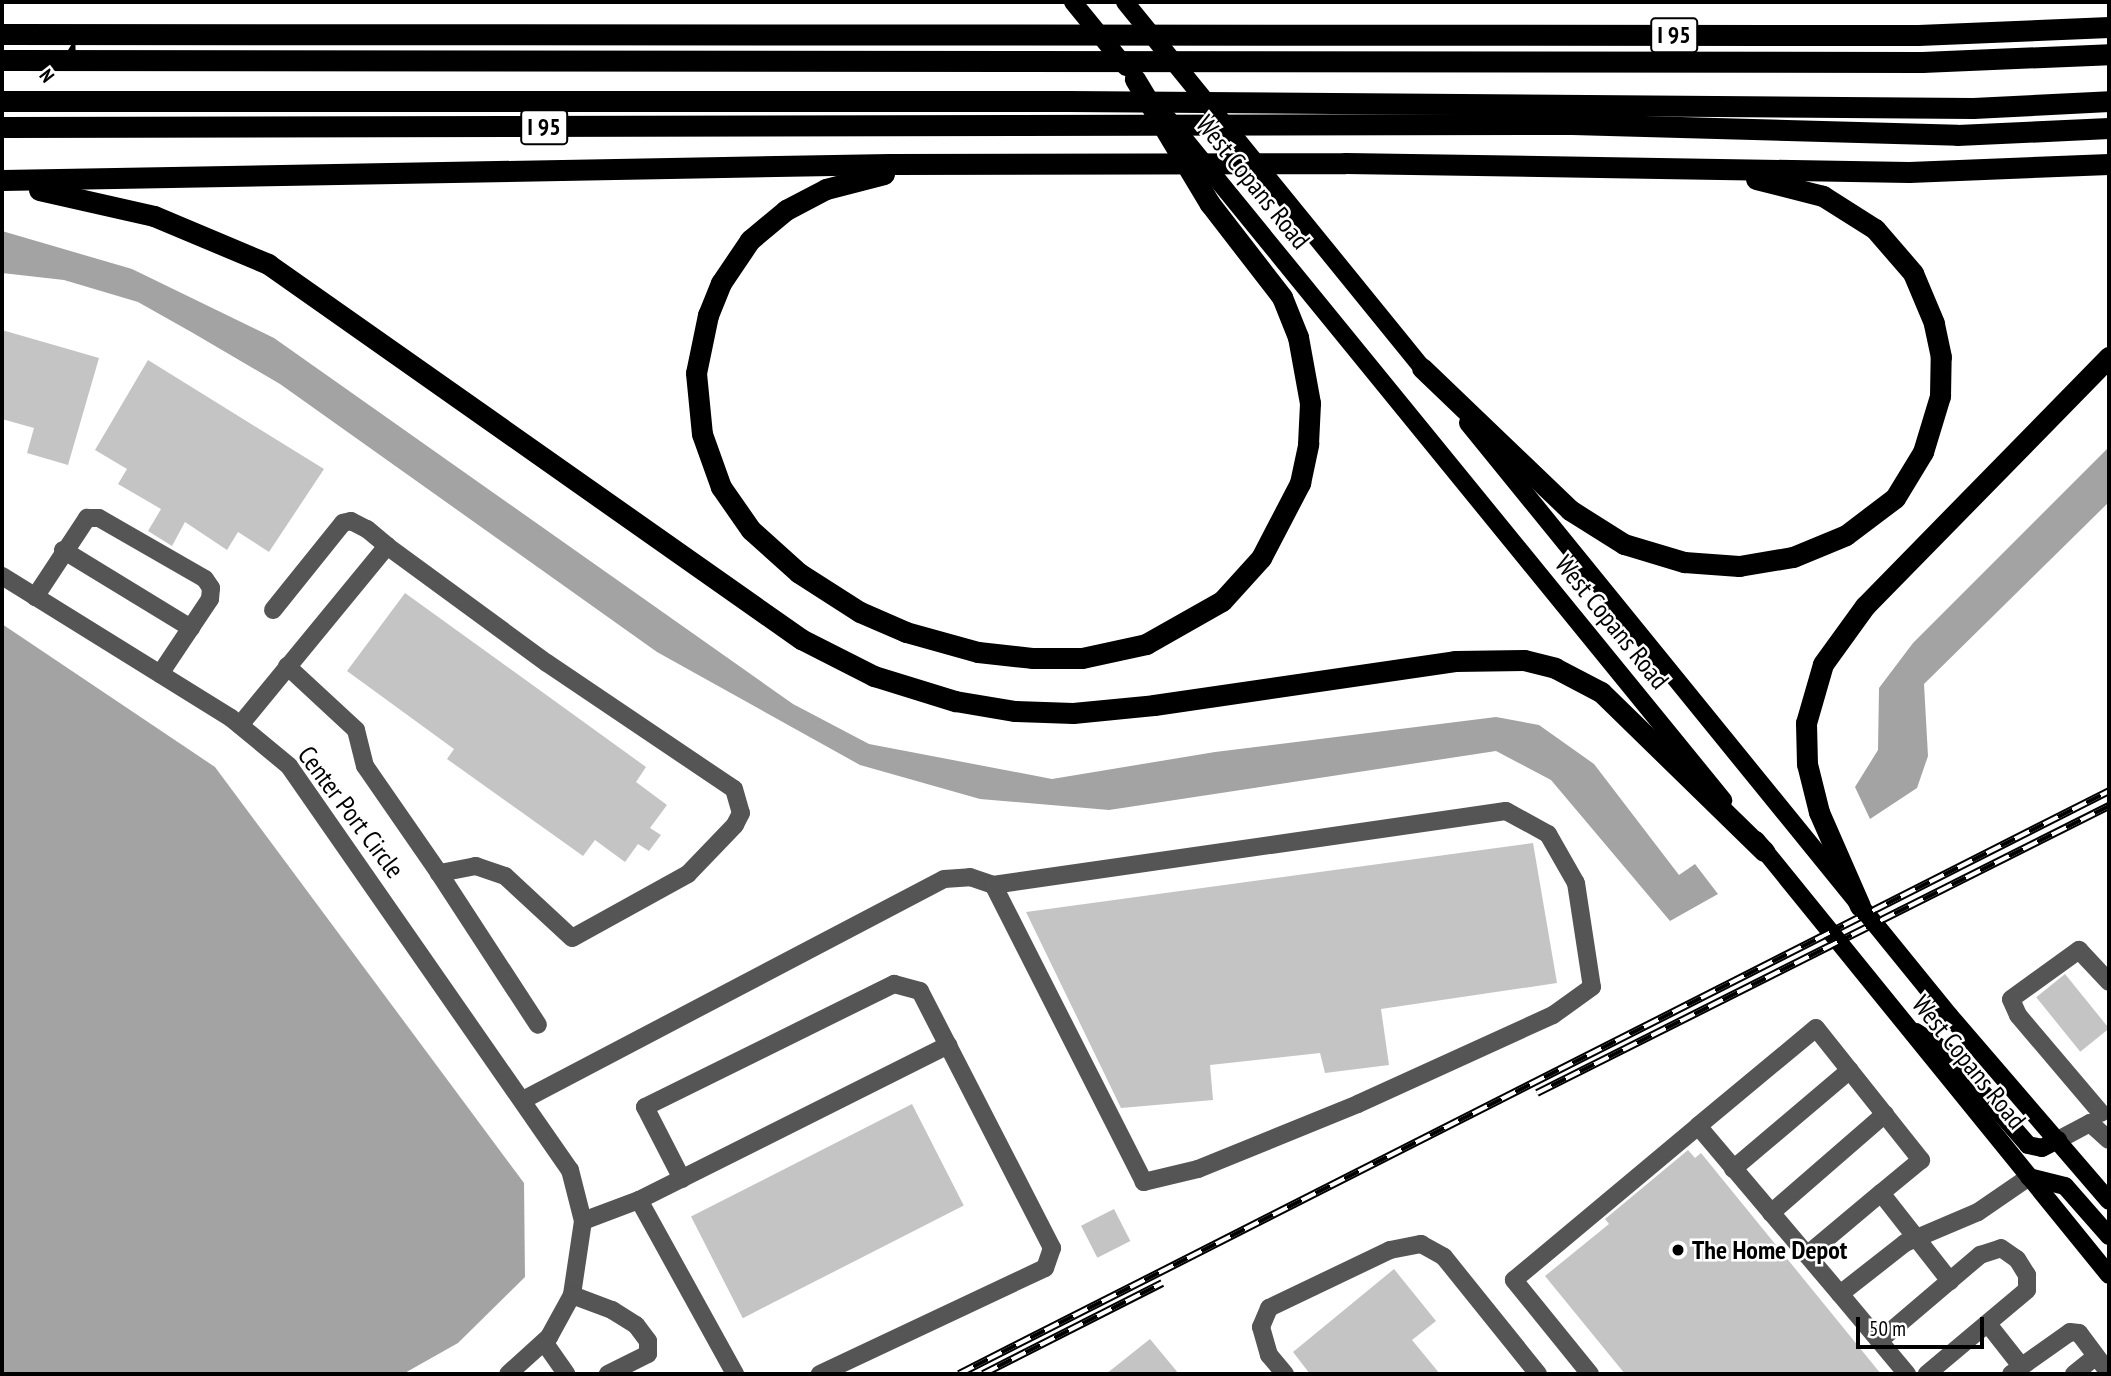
<!DOCTYPE html>
<style>
body{margin:0}
#map{position:relative;width:2111px;height:1376px;overflow:hidden;background:#fff;font-family:"PT Sans Narrow",sans-serif}
div>[style]{position:absolute}
[style*='--x']{left:calc(var(--x)*1px);top:calc(var(--y)*1px);width:calc(var(--w)*1px);rotate:calc(var(--a)*1deg)}
.water>*{inset:0;background:#a3a3a3}
.building>*{inset:0;background:#c4c4c4;transform-origin:0 0}
.minor>*{height:18px;margin:-9px;padding:0 9px;transform-origin:9px;border-radius:9px;background:#555}
.major>*{height:18px;margin:-9px;padding:0 9px;transform-origin:9px;border-radius:9px;background:#000}
.highway>*{height:21px;margin:-10.5px;padding:0 10.5px;transform-origin:10.5px;border-radius:10.5px;background:#000}
.rail>*{height:8px;margin-top:-4px;transform-origin:0;background:repeating-linear-gradient(90deg,#fff 0 16px,#000 0 32px);box-sizing:border-box;border-block:2px solid #000}
.dots>*{width:19px;height:19px;translate:-50% -50%;box-sizing:border-box;border:4px solid #fff;border-radius:50%}
span{translate:-50% -50%;white-space:nowrap;text-align:center;line-height:1.15;-webkit-text-stroke:5px #fff;paint-order:stroke}
.shield-label span{padding:2px 5px;background:#fff;border:2px solid;border-radius:5px;-webkit-text-stroke-width:0}
.shield-label{font-size:24px;color:#000;font-weight:700}
.street-label{font-size:26px;color:#000}
.poi-label{font-size:26px;color:#000;font-weight:700}
.left{translate:0 -50%;text-align:left}
.frame{position:absolute;inset:0;border:4px solid #000;pointer-events:none}
.north{position:absolute;left:28px;top:28px;width:70px;height:70px;-webkit-text-stroke:5px #fff;paint-order:stroke;rotate:232deg;font-size:19px;font-weight:700;line-height:28px;text-align:center;color:#000}
.north::after{content:'';display:block;margin:auto;width:24px;height:32px;background:#000;clip-path:polygon(50% 0,100% 100%,50% 72%,0 100%)}
.scale{position:absolute;left:1856px;top:1317px;width:128px;height:32px;box-sizing:border-box;border:4px solid #000;border-top:0;padding-left:9px;font-size:21px;line-height:24px;white-space:nowrap;color:#000;-webkit-text-stroke:5px #fff;paint-order:stroke}
</style>
<div id="map">
<div class="water">
<i style="clip-path:polygon(2px 231px,132px 269px,274px 338px,793px 704px,869px 744px,1052px 779px,1215px 752px,1496px 717px,1539px 725px,1594px 764px,1679px 875px,1695px 864px,1718px 894px,1670px 921px,1551px 780px,1496px 751px,1109px 810px,980px 799px,860px 765px,657px 652px,280px 384px,193px 333px,138px 302px,64px 280px,2px 273px)"></i>
<i style="clip-path:polygon(2109px 447px,2109px 502px,1924px 684px,1928px 756px,1917px 788px,1870px 819px,1855px 787px,1878px 750px,1879px 688px,1913px 643px)"></i>
<i style="clip-path:polygon(2px 624px,215px 767px,524px 1183px,525px 1277px,458px 1343px,403px 1374px,2px 1374px)"></i>
</div>
<div class="building">
<i style="clip-path:polygon(2px 330px,99px 358px,68px 465px,27px 453px,34px 428px,2px 419px)"></i>
<i style="clip-path:polygon(148px 360px,324px 469px,269px 552px,238px 532px,227px 550px,185px 522px,172px 546px,148px 531px,161px 509px,118px 484px,127px 469px,95px 450px)"></i>
<i style="clip-path:polygon(405px 593px,646px 767px,636px 782px,667px 805px,650px 828px,661px 835px,649px 851px,638px 844px,625px 862px,595px 840px,583px 856px,447px 759px,454px 749px,347px 671px)"></i>
<i style="clip-path:polygon(1533px 843px,1557px 983px,1381px 1009px,1389px 1065px,1325px 1073px,1320px 1053px,1210px 1065px,1213px 1100px,1121px 1108px,1026px 912px)"></i>
<i style="left:2065px;top:974px;width:70px;height:37px;rotate:51deg"></i>
<i style="left:912px;top:1104px;width:114px;height:248px;rotate:63deg"></i>
<i style="clip-path:polygon(1688px 1150px,1695px 1158px,1701px 1153px,1881px 1374px,1625px 1374px,1545px 1276px,1609px 1224px,1605px 1219px)"></i>
<i style="left:1114px;top:1209px;width:36px;height:37px;rotate:63deg"></i>
<i style="clip-path:polygon(1394px 1269px,1436px 1321px,1412px 1340px,1440px 1374px,1310px 1374px,1293px 1352px)"></i>
<i style="clip-path:polygon(1150px 1339px,1179px 1374px,1106px 1374px)"></i>
</div>
<div class="minor">
<i style="--x:63;--y:550;--w:150;--a:31.4"></i>
<i style="--x:2;--y:576;--w:269;--a:31.8"></i>
<i style="--x:231;--y:718;--w:75;--a:39.6"></i>
<i style="--x:289;--y:766;--w:492;--a:55.2"></i>
<i style="--x:570;--y:1170;--w:53;--a:75.7"></i>
<i style="--x:583;--y:1221;--w:75;--a:98.5"></i>
<i style="--x:572;--y:1295;--w:48;--a:118.7"></i>
<i style="--x:549;--y:1337;--w:55;--a:137.9"></i>
<i style="--x:35;--y:597;--w:95;--a:-56.6"></i>
<i style="--x:87;--y:518;--w:12;--a:0"></i>
<i style="--x:99;--y:518;--w:122;--a:29.9"></i>
<i style="--x:205;--y:579;--w:11;--a:56"></i>
<i style="--x:211;--y:588;--w:11;--a:95"></i>
<i style="--x:210;--y:599;--w:90;--a:123.7"></i>
<i style="--x:273;--y:610;--w:112;--a:-51.2"></i>
<i style="--x:343;--y:523;--w:8;--a:-14"></i>
<i style="--x:351;--y:521;--w:18;--a:27"></i>
<i style="--x:367;--y:529;--w:26;--a:40"></i>
<i style="--x:287;--y:666;--w:94;--a:42.8"></i>
<i style="--x:356;--y:730;--w:37;--a:76"></i>
<i style="--x:365;--y:766;--w:130;--a:55.3"></i>
<i style="--x:240;--y:725;--w:232;--a:-50.6"></i>
<i style="--x:387;--y:546;--w:198;--a:36.2"></i>
<i style="--x:547;--y:663;--w:225;--a:34"></i>
<i style="--x:734;--y:789;--w:25;--a:74"></i>
<i style="--x:741;--y:813;--w:13;--a:117"></i>
<i style="--x:735;--y:825;--w:68;--a:133.8"></i>
<i style="--x:688;--y:874;--w:132;--a:151.1"></i>
<i style="--x:572;--y:938;--w:91;--a:-137.2"></i>
<i style="--x:505;--y:876;--w:31;--a:-161"></i>
<i style="--x:476;--y:866;--w:38;--a:169"></i>
<i style="--x:439;--y:873;--w:181;--a:56.9"></i>
<i style="--x:523;--y:1100;--w:475;--a:-27.7"></i>
<i style="--x:944;--y:879;--w:26;--a:-4"></i>
<i style="--x:970;--y:877;--w:24;--a:19"></i>
<i style="--x:993;--y:885;--w:518;--a:-8.21"></i>
<i style="--x:1506;--y:811;--w:48;--a:28.7"></i>
<i style="--x:1548;--y:834;--w:56;--a:60.3"></i>
<i style="--x:1576;--y:883;--w:105;--a:81.3"></i>
<i style="--x:1592;--y:987;--w:48;--a:144.3"></i>
<i style="--x:1553;--y:1015;--w:214;--a:155.5"></i>
<i style="--x:1358;--y:1104;--w:173;--a:157.9"></i>
<i style="--x:1198;--y:1169;--w:56;--a:166.5"></i>
<i style="--x:1144;--y:1182;--w:333;--a:-116.9"></i>
<i style="--x:2101;--y:1113;--w:128;--a:-130.3"></i>
<i style="--x:2018;--y:1015;--w:17;--a:-114"></i>
<i style="--x:2011;--y:999;--w:84;--a:-35.8"></i>
<i style="--x:2079;--y:950;--w:44;--a:46.8"></i>
<i style="--x:1698;--y:1126;--w:153;--a:-39.7"></i>
<i style="--x:1816;--y:1028;--w:169;--a:51.5"></i>
<i style="--x:1921;--y:1160;--w:52;--a:140.5"></i>
<i style="--x:1881;--y:1193;--w:112;--a:51.9"></i>
<i style="--x:2058;--y:1140;--w:36;--a:-28"></i>
<i style="--x:2090;--y:1123;--w:25;--a:42"></i>
<i style="--x:1733;--y:1169;--w:153;--a:-40.2"></i>
<i style="--x:682;--y:1179;--w:81;--a:-117.2"></i>
<i style="--x:645;--y:1107;--w:278;--a:-26.3"></i>
<i style="--x:894;--y:984;--w:27;--a:15"></i>
<i style="--x:920;--y:991;--w:289;--a:62.8"></i>
<i style="--x:1052;--y:1248;--w:21;--a:109"></i>
<i style="--x:1045;--y:1268;--w:249;--a:154.8"></i>
<i style="--x:639;--y:1200;--w:346;--a:-26.6"></i>
<i style="--x:1771;--y:1213;--w:151;--a:-41"></i>
<i style="--x:583;--y:1221;--w:60;--a:-20.6"></i>
<i style="--x:639;--y:1200;--w:199;--a:61.1"></i>
<i style="--x:1807;--y:1255;--w:97;--a:-40"></i>
<i style="--x:572;--y:1295;--w:43;--a:20.6"></i>
<i style="--x:612;--y:1310;--w:28;--a:32"></i>
<i style="--x:636;--y:1325;--w:20;--a:53"></i>
<i style="--x:648;--y:1341;--w:13;--a:90"></i>
<i style="--x:648;--y:1354;--w:45;--a:153.4"></i>
<i style="--x:1988;--y:1324;--w:53;--a:51.8"></i>
<i style="--x:1879;--y:1341;--w:133;--a:-40.4"></i>
<i style="--x:1980;--y:1255;--w:22;--a:-18"></i>
<i style="--x:2001;--y:1248;--w:19;--a:35"></i>
<i style="--x:2017;--y:1259;--w:19;--a:58"></i>
<i style="--x:2027;--y:1275;--w:15;--a:90"></i>
<i style="--x:2027;--y:1290;--w:131;--a:140"></i>
<i style="--x:544;--y:1342;--w:39;--a:55"></i>
<i style="--x:1285;--y:1374;--w:25;--a:-130"></i>
<i style="--x:1269;--y:1355;--w:29;--a:-106"></i>
<i style="--x:1261;--y:1327;--w:21;--a:-67"></i>
<i style="--x:1269;--y:1308;--w:134;--a:-25.6"></i>
<i style="--x:1390;--y:1250;--w:32;--a:-11"></i>
<i style="--x:1421;--y:1244;--w:26;--a:29"></i>
<i style="--x:1444;--y:1257;--w:150;--a:51.2"></i>
<i style="--x:1590;--y:1374;--w:121;--a:-129"></i>
<i style="--x:1514;--y:1280;--w:240;--a:-39.9"></i>
<i style="--x:1698;--y:1126;--w:220;--a:49.8"></i>
<i style="--x:1907;--y:1374;--w:104;--a:-129.9"></i>
<i style="--x:1840;--y:1294;--w:83;--a:-38.1"></i>
<i style="--x:1905;--y:1243;--w:79;--a:-23"></i>
<i style="--x:1978;--y:1212;--w:62;--a:-34.5"></i>
<i style="--x:2011;--y:1374;--w:72;--a:-35.4"></i>
<i style="--x:2070;--y:1332;--w:9;--a:6"></i>
<i style="--x:2079;--y:1333;--w:50;--a:53.1"></i>
<i style="--x:2074;--y:1374;--w:28;--a:-39"></i>
</div>
<div class="major">
<i style="--x:1073;--y:2;--w:84;--a:50.8"></i>
<i style="--x:1125;--y:2;--w:483;--a:50.9"></i>
<i style="--x:1168;--y:119;--w:879;--a:50.82"></i>
<i style="--x:1468;--y:423;--w:763;--a:50.91"></i>
<i style="--x:1949;--y:1015;--w:245;--a:49.3"></i>
<i style="--x:1756;--y:840;--w:560;--a:50.94"></i>
<i style="--x:1916;--y:1032;--w:37;--a:33"></i>
<i style="--x:1947;--y:1052;--w:123;--a:48.9"></i>
<i style="--x:2028;--y:1145;--w:14;--a:12"></i>
<i style="--x:2042;--y:1148;--w:18;--a:-27"></i>
<i style="--x:2029;--y:1177;--w:37;--a:14"></i>
<i style="--x:2065;--y:1186;--w:67;--a:48.7"></i>
</div>
<div class="highway">
<i style="--x:2;--y:34;--w:1916;--a:0.03"></i>
<i style="--x:1918;--y:35;--w:191;--a:-2.4"></i>
<i style="--x:2;--y:60;--w:1920;--a:0.06"></i>
<i style="--x:1922;--y:62;--w:187;--a:-2.4"></i>
<i style="--x:2;--y:101;--w:1066;--a:0"></i>
<i style="--x:1068;--y:101;--w:905;--a:0.44"></i>
<i style="--x:1973;--y:108;--w:136;--a:-2.9"></i>
<i style="--x:2;--y:127;--w:1570;--a:-0.11"></i>
<i style="--x:1572;--y:124;--w:385;--a:1.6"></i>
<i style="--x:1957;--y:135;--w:152;--a:-2.6"></i>
<i style="--x:884;--y:174;--w:60;--a:165.5"></i>
<i style="--x:826;--y:189;--w:45;--a:152.3"></i>
<i style="--x:786;--y:210;--w:47;--a:140.2"></i>
<i style="--x:750;--y:240;--w:52;--a:124"></i>
<i style="--x:721;--y:283;--w:35;--a:112"></i>
<i style="--x:708;--y:315;--w:59;--a:101.7"></i>
<i style="--x:696;--y:373;--w:61;--a:84.4"></i>
<i style="--x:702;--y:434;--w:56;--a:70.3"></i>
<i style="--x:721;--y:487;--w:52;--a:55.1"></i>
<i style="--x:751;--y:530;--w:64;--a:41.9"></i>
<i style="--x:799;--y:573;--w:72;--a:32.6"></i>
<i style="--x:860;--y:612;--w:50;--a:23.5"></i>
<i style="--x:906;--y:632;--w:75;--a:15.5"></i>
<i style="--x:978;--y:652;--w:54;--a:6.3"></i>
<i style="--x:1032;--y:658;--w:50;--a:0"></i>
<i style="--x:1082;--y:658;--w:66;--a:-12.3"></i>
<i style="--x:1146;--y:644;--w:87;--a:-29.5"></i>
<i style="--x:1222;--y:601;--w:58;--a:-47.8"></i>
<i style="--x:1261;--y:558;--w:85;--a:-62.5"></i>
<i style="--x:1300;--y:483;--w:40;--a:-78"></i>
<i style="--x:1308;--y:444;--w:41;--a:-87.2"></i>
<i style="--x:1310;--y:403;--w:67;--a:-100.3"></i>
<i style="--x:1298;--y:337;--w:43;--a:-111.8"></i>
<i style="--x:1282;--y:297;--w:118;--a:-127.7"></i>
<i style="--x:1210;--y:204;--w:146;--a:-121"></i>
<i style="--x:2;--y:180;--w:888;--a:-1.03"></i>
<i style="--x:890;--y:164;--w:455;--a:-0.1"></i>
<i style="--x:1345;--y:163;--w:564;--a:0.91"></i>
<i style="--x:1909;--y:172;--w:200;--a:-2.3"></i>
<i style="--x:39;--y:190;--w:118;--a:12.7"></i>
<i style="--x:154;--y:216;--w:124;--a:22.8"></i>
<i style="--x:268;--y:264;--w:652;--a:35.13"></i>
<i style="--x:801;--y:639;--w:82;--a:26.9"></i>
<i style="--x:874;--y:676;--w:85;--a:17.2"></i>
<i style="--x:955;--y:701;--w:61;--a:9.5"></i>
<i style="--x:1015;--y:711;--w:58;--a:2"></i>
<i style="--x:1073;--y:713;--w:81;--a:-5.6"></i>
<i style="--x:1154;--y:705;--w:304;--a:-8.3"></i>
<i style="--x:1455;--y:661;--w:69;--a:-0.8"></i>
<i style="--x:1524;--y:660;--w:32;--a:14"></i>
<i style="--x:1555;--y:668;--w:52;--a:27.6"></i>
<i style="--x:1601;--y:692;--w:228;--a:44.3"></i>
<i style="--x:1422;--y:368;--w:205;--a:43.8"></i>
<i style="--x:1570;--y:510;--w:64;--a:32.2"></i>
<i style="--x:1624;--y:544;--w:63;--a:16.7"></i>
<i style="--x:1684;--y:562;--w:55;--a:4.2"></i>
<i style="--x:1739;--y:566;--w:55;--a:-9.5"></i>
<i style="--x:1793;--y:557;--w:57;--a:-22.5"></i>
<i style="--x:1846;--y:535;--w:61;--a:-37.1"></i>
<i style="--x:1895;--y:498;--w:54;--a:-58.7"></i>
<i style="--x:1923;--y:452;--w:59;--a:-73.1"></i>
<i style="--x:1940;--y:396;--w:39;--a:-89"></i>
<i style="--x:1941;--y:357;--w:35;--a:-102"></i>
<i style="--x:1934;--y:323;--w:54;--a:-112.8"></i>
<i style="--x:1913;--y:273;--w:58;--a:-130.8"></i>
<i style="--x:1875;--y:229;--w:62;--a:-147.6"></i>
<i style="--x:1823;--y:196;--w:69;--a:-165.8"></i>
<i style="--x:1860;--y:906;--w:103;--a:-113.6"></i>
<i style="--x:1819;--y:812;--w:49;--a:-104"></i>
<i style="--x:1807;--y:764;--w:41;--a:-91.4"></i>
<i style="--x:1806;--y:723;--w:61;--a:-73.9"></i>
<i style="--x:1823;--y:664;--w:72;--a:-54.1"></i>
<i style="--x:1865;--y:606;--w:349;--a:-45.6"></i>
</div>
<div class="rail">
<i style="--x:1537;--y:1093;--w:640;--a:-26.65"></i>
<i style="--x:959;--y:1374;--w:1289;--a:-26.88"></i>
<i style="--x:983;--y:1374;--w:201;--a:-26.9"></i>
</div>
<div class="dots">
<i style="left:1678px;top:1250px;background:#000"></i>
</div>
<div class="shield-label">
<span style="left:1674px;top:35px">I 95</span>
<span style="left:544px;top:127px">I 95</span>
</div>
<div class="street-label">
<span style="left:1253px;top:182px;rotate:51deg">West Copans Road</span>
<span style="left:1612px;top:622px;rotate:51deg">West Copans Road</span>
<span style="left:351px;top:812px;rotate:53deg">Center Port Circle</span>
<span style="left:1969px;top:1062px;rotate:51deg">West Copans Road</span>
</div>
<div class="poi-label">
<span class="left" style="left:1692px;top:1250px">The Home Depot</span>
</div>
<div class="frame"></div>
<div class="north">N</div>
<div class="scale">50 m</div>
</div>
